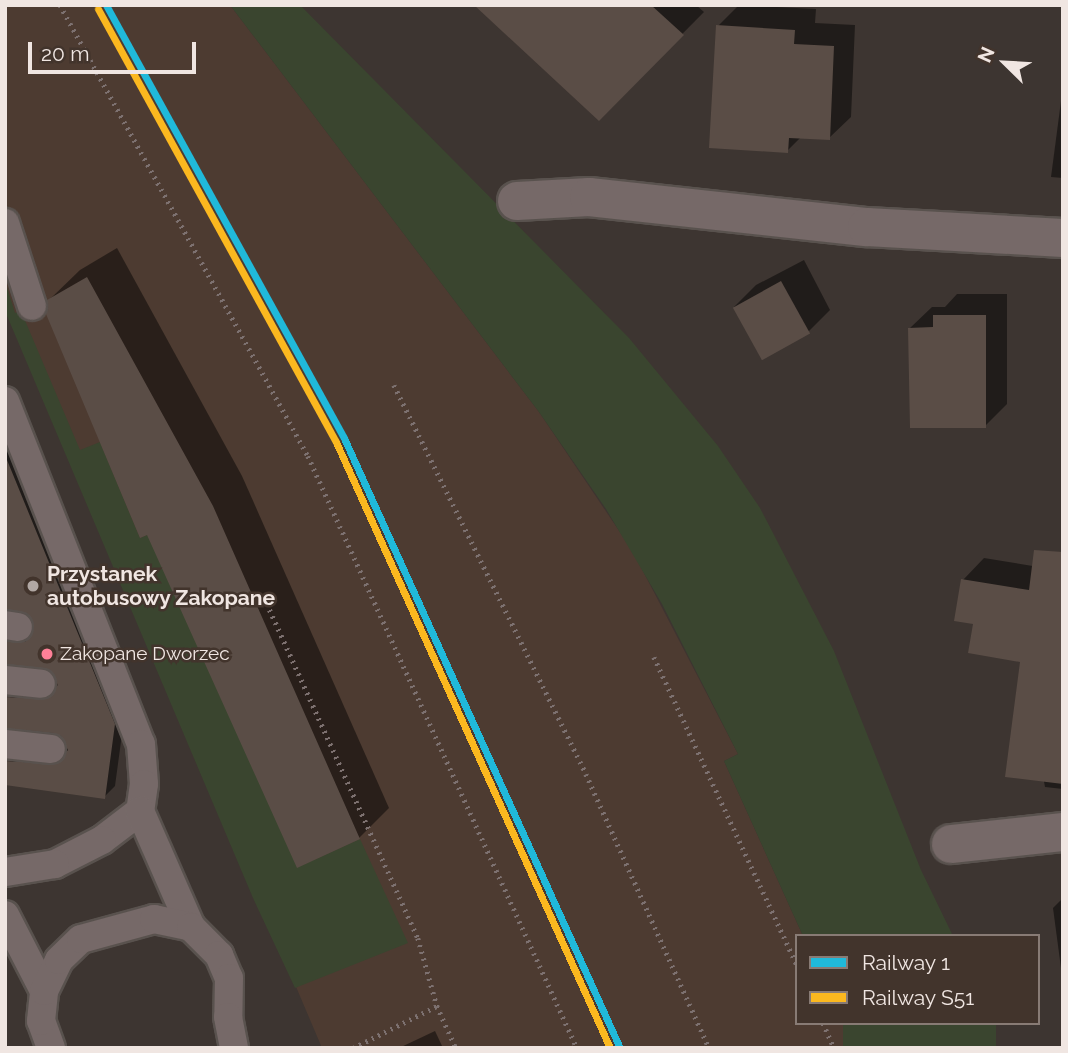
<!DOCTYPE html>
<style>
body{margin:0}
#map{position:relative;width:1068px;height:1053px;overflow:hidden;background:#3d3531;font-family:Raleway,sans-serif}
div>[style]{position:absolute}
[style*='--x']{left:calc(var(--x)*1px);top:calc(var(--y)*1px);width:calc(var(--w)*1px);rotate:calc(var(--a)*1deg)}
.built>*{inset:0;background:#4d3b31}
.green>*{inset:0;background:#3a452f;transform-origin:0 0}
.shadow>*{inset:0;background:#0007}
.building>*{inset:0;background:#5a4d46;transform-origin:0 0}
.path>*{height:4.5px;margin-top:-2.25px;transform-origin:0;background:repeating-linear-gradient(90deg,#7d7170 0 2px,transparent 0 7px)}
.roads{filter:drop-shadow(2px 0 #59524e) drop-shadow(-2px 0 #59524e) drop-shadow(0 2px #59524e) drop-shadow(0 -2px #59524e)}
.lane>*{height:28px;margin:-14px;padding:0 14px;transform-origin:14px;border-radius:14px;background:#766968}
.street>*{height:38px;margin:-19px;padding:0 19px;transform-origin:19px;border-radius:19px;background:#766968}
.rail-1>*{height:7px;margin:-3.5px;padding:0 3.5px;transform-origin:3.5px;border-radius:3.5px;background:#20b9da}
.rail-2>*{height:7px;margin:-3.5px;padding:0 3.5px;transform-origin:3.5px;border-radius:3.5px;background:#fbb81f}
.dots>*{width:19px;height:19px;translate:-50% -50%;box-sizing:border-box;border:4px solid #42342c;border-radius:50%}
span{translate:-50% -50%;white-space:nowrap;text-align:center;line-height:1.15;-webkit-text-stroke:5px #42342c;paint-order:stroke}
.bus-label{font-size:19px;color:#f0e6e2}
.left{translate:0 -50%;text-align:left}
.poi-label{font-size:21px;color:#f0e6e2;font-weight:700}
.frame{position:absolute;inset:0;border:7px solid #f0e6e2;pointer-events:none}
.legend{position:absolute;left:795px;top:934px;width:245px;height:91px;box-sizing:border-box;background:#42342c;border:2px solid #887b75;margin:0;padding:9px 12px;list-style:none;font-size:21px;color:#f0e6e2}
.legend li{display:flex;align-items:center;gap:14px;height:35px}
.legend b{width:35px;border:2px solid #887b75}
.north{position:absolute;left:970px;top:28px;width:70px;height:70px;-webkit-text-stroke:5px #42342c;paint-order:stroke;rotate:294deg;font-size:19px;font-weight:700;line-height:28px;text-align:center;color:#f0e6e2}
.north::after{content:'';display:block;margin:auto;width:24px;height:32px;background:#f0e6e2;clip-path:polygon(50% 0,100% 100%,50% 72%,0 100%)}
.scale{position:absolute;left:28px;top:42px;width:168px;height:32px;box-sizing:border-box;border:4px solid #f0e6e2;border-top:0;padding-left:9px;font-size:21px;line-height:24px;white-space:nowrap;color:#f0e6e2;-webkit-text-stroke:5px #42342c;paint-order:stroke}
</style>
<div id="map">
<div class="built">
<i style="clip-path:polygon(5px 5px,230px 5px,539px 412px,632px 550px,738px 754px,724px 761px,803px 936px,797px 936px,797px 1023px,843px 1023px,853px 1048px,322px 1048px,5px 301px)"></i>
</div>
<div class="green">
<i style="clip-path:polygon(230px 5px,300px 5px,629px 338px,718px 446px,760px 508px,834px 651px,921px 870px,953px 936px,803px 936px,724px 761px,738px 754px,662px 604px,606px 509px,539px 412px)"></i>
<i style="clip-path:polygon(5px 281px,15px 313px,21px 311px,80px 450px,100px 442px,140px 538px,213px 506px,298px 867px,360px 839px,408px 943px,295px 988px,253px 898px,5px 311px)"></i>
<i style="left:843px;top:1023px;width:153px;height:27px"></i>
</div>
<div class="shadow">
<i style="clip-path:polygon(480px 5px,696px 5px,704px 12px,599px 118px)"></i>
<i style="clip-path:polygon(739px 5px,816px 9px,815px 23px,855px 25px,851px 117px,829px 138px,801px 137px,787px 151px,718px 26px)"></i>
<i style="clip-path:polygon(1063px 86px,1063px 178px,1051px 177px)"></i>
<i style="clip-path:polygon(117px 248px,242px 476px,389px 808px,359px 838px,49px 300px,80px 270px)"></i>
<i style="clip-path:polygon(804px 260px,830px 310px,809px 331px,734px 307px,756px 285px)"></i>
<i style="clip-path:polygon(957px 294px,1007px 294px,1007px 404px,985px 426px,910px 328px,932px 307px,945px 307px)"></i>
<i style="clip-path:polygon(5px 416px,125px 712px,115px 786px,104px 797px,5px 761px,16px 750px,67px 754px,68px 742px,53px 731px,5px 725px,5px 679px,15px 686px,59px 686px,57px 676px,44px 666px,5px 663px,5px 624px,13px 631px,37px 632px,30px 613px,5px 609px)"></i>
<i style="clip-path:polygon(984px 558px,1063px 571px,1063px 789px,1045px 787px,1022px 661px,975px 622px,963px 580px)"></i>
<i style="clip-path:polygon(1063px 898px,1063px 983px,1053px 908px)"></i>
<i style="clip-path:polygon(435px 1031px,443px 1048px,399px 1048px)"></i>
</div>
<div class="building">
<i style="clip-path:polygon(474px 5px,651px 5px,684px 35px,599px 121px)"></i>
<i style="clip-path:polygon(716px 25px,795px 30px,794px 44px,834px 46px,830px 140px,789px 138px,788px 153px,709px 148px)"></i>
<i style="clip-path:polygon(87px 277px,213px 506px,360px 839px,297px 868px,147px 535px,140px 538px,46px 314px,47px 300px)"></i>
<i style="left:781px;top:281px;width:60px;height:55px;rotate:61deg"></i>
<i style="clip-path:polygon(933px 315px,986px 315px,986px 428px,910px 428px,908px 328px,933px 327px)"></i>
<i style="clip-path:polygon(5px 455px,115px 724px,105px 799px,5px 785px,5px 761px,57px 764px,68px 750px,61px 736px,53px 733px,5px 728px,5px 697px,47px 699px,58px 685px,50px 670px,5px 664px,5px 642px,25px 642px,34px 629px,28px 614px,5px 609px)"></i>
<i style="clip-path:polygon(1034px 550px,1063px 552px,1063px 784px,1005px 777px,1020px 662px,968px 653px,973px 624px,954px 621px,961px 579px,1029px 590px)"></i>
</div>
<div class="path">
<i style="--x:60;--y:5;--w:515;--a:61.19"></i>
<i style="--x:308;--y:456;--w:650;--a:65.56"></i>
<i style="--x:394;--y:385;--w:434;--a:63.7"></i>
<i style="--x:586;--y:774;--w:300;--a:65.8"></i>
<i style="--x:264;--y:597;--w:374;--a:65.7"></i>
<i style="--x:418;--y:938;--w:71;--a:74.4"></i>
<i style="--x:437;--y:1006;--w:46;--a:65.7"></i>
<i style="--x:654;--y:657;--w:340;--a:65.1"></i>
<i style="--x:823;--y:1023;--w:27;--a:66"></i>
<i style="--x:353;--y:1048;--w:94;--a:-26.6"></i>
</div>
<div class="roads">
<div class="lane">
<i style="--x:5;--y:223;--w:87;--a:72"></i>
<i style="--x:5;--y:401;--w:369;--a:68.4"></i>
<i style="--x:141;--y:744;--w:40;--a:85.7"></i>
<i style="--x:144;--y:784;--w:27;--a:98"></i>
<i style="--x:140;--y:811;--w:48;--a:142.7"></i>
<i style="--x:102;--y:840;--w:53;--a:152.9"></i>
<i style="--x:55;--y:864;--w:51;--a:170.9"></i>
<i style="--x:5;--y:625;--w:13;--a:9"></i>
<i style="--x:5;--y:680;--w:36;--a:6"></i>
<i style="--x:5;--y:744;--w:46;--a:6.2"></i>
<i style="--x:140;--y:811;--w:127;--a:66.3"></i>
<i style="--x:5;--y:915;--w:85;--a:62.8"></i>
<i style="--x:51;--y:1048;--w:29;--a:-110"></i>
<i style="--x:41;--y:1021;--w:30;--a:-84"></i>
<i style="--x:44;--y:991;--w:34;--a:-64"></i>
<i style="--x:59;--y:960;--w:30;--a:-44"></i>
<i style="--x:81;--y:939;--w:76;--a:-15.3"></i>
<i style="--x:154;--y:919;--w:38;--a:12"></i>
<i style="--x:191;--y:927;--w:40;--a:45"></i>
<i style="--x:219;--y:955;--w:25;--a:67"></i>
<i style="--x:229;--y:978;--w:39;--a:91"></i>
<i style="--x:228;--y:1017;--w:32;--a:79"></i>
</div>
<div class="street">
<i style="--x:517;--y:201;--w:72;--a:-3.2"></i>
<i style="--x:589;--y:197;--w:280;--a:6.2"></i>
<i style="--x:867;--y:227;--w:196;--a:3.2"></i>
<i style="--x:951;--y:844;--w:113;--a:-6.1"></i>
</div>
</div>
<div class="rail-1">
<i style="--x:106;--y:5;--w:494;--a:61.2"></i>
<i style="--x:344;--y:438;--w:670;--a:65.66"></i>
</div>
<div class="rail-2">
<i style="--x:98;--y:9;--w:494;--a:61.2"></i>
<i style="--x:336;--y:442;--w:665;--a:65.67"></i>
</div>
<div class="dots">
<i style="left:33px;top:586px;background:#b1a8a4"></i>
<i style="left:47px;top:654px;background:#ff8098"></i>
</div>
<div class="bus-label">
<span class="left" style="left:60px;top:654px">Zakopane Dworzec</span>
</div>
<div class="poi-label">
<span class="left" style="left:47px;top:586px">Przystanek<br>autobusowy Zakopane</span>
</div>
<div class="frame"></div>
<ul class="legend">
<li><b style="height:9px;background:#20b9da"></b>Railway 1</li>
<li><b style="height:9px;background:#fbb81f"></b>Railway S51</li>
</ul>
<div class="north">N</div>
<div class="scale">20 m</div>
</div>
